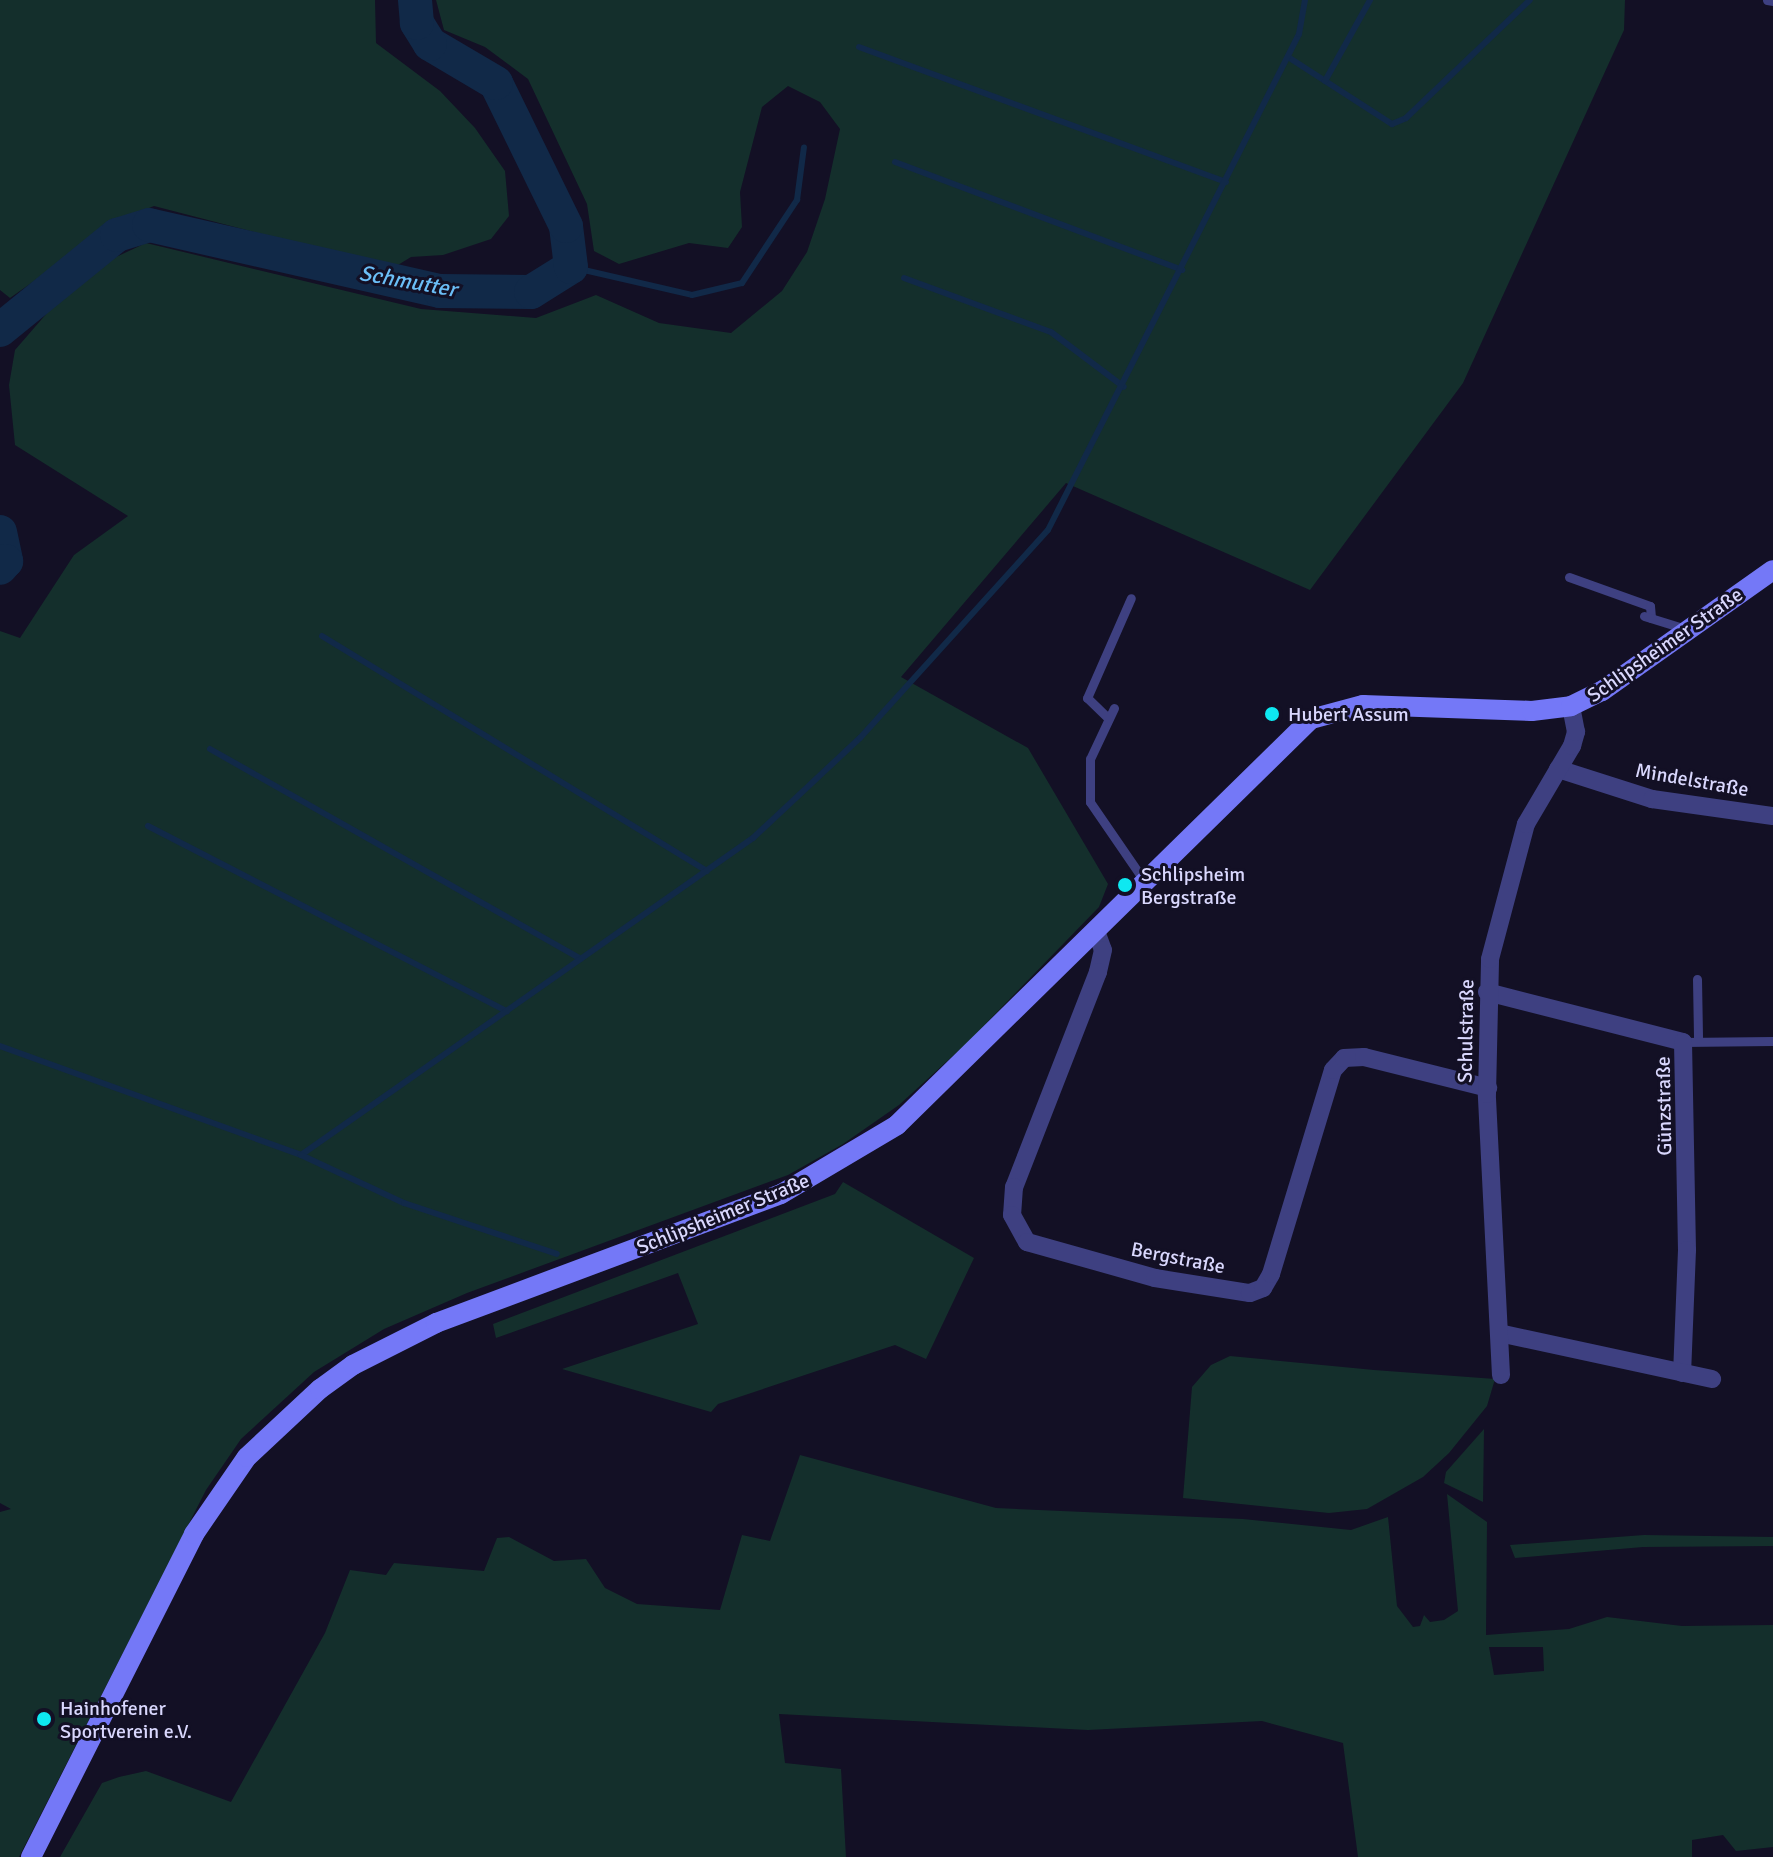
<!DOCTYPE html>
<meta charset="utf-8">
<style>
body{margin:0}
#map{position:relative;width:1773px;height:1857px;overflow:hidden;background:#131025;font-family:Signika,sans-serif}
div>[style]{position:absolute}
[style*='--x']{left:calc(var(--x)*1px);top:calc(var(--y)*1px);width:calc(var(--w)*1px);rotate:calc(var(--a)*1deg)}
.green>*{inset:0;background:#142f2c}
.stream>*{height:6px;margin:-3px;padding:0 3px;transform-origin:3px;border-radius:3px;background:#112948}
.river>*{height:34px;margin:-17px;padding:0 17px;transform-origin:17px;border-radius:17px;background:#112948}
.lane>*{height:9px;margin:-4.5px;padding:0 4.5px;transform-origin:4.5px;border-radius:4.5px;background:#3e4081}
.street>*{height:18px;margin:-9px;padding:0 9px;transform-origin:9px;border-radius:9px;background:#3e4081}
.secondary>*{height:20px;margin:-10px;padding:0 10px;transform-origin:10px;border-radius:10px;background:#7478f7}
.dots>*{width:22px;height:22px;translate:-50% -50%;box-sizing:border-box;border:4px solid #131025;border-radius:50%}
span{translate:-50% -50%;white-space:nowrap;text-align:center;line-height:1.15;-webkit-text-stroke:6px #131025;paint-order:stroke}
.street-label{font-size:20px;color:#d9d7fd}
.poi-label{font-size:20px;color:#d9d7fd}
.left{translate:0 -50%;text-align:left}
.water-label{font-size:22px;color:#6bbef7;font-style:italic}
</style>
<div id="map">
<div class="green">
<i style="clip-path:polygon(0 0,375px 0,376px 43px,440px 91px,475px 128px,505px 171px,509px 216px,491px 239px,443px 255px,411px 257px,393px 268px,154px 206px,122px 219px,10px 298px,0 290px)"></i>
<i style="clip-path:polygon(436px 0,1625px 0,1624px 30px,1463px 383px,1310px 590px,1066px 483px,901px 677px,1028px 748px,1108px 884px,1099px 907px,967px 1043px,899px 1105px,843px 1144px,788px 1175px,467px 1293px,384px 1329px,314px 1372px,241px 1439px,206px 1490px,19px 1857px,0 1857px,0 1512px,11px 1509px,0 1503px,0 631px,20px 638px,74px 555px,128px 516px,15px 445px,9px 385px,15px 350px,54px 305px,99px 265px,146px 243px,421px 309px,536px 318px,596px 295px,659px 323px,731px 333px,782px 291px,807px 252px,825px 199px,840px 129px,820px 102px,788px 86px,762px 107px,740px 192px,742px 227px,728px 248px,689px 243px,619px 264px,594px 251px,587px 204px,528px 79px,485px 47px,444px 30px)"></i>
<i style="clip-path:polygon(843px 1182px,974px 1258px,926px 1359px,895px 1345px,718px 1404px,711px 1412px,562px 1369px,698px 1324px,678px 1273px,496px 1338px,493px 1324px,835px 1194px)"></i>
<i style="clip-path:polygon(1230px 1356px,1374px 1370px,1495px 1379px,1487px 1406px,1449px 1453px,1423px 1477px,1367px 1509px,1329px 1513px,1183px 1498px,1192px 1387px,1211px 1365px)"></i>
<i style="clip-path:polygon(1484px 1429px,1483px 1502px,1444px 1483px,1446px 1472px)"></i>
<i style="clip-path:polygon(evenodd,800px 1455px,996px 1508px,1243px 1519px,1351px 1530px,1388px 1517px,1397px 1606px,1413px 1627px,1420px 1626px,1424px 1615px,1430px 1622px,1444px 1620px,1458px 1611px,1447px 1494px,1487px 1522px,1486px 1635px,1569px 1629px,1607px 1617px,1682px 1626px,1773px 1625px,1773px 1847px,1736px 1851px,1723px 1835px,1692px 1840px,1692px 1857px,1358px 1857px,1343px 1743px,1262px 1721px,1088px 1730px,779px 1714px,785px 1763px,841px 1769px,846px 1857px,60px 1857px,102px 1783px,119px 1777px,146px 1771px,231px 1802px,325px 1633px,350px 1570px,386px 1575px,394px 1563px,484px 1571px,497px 1538px,509px 1537px,554px 1561px,586px 1559px,605px 1588px,637px 1604px,720px 1610px,742px 1535px,770px 1541px,800px 1455px,1489px 1647px,1543px 1647px,1544px 1671px,1494px 1675px,1489px 1647px)"></i>
<i style="clip-path:polygon(1644px 1535px,1773px 1537px,1773px 1546px,1643px 1547px,1515px 1558px,1510px 1545px)"></i>
</div>
<div class="stream">
<i style="--x:859;--y:47;--w:391;--a:20.2"></i>
<i style="--x:1288;--y:57;--w:124;--a:32.8"></i>
<i style="--x:1392;--y:124;--w:15;--a:-23"></i>
<i style="--x:1406;--y:118;--w:171;--a:-43.6"></i>
<i style="--x:1325;--y:81;--w:93;--a:-60.9"></i>
<i style="--x:895;--y:162;--w:307;--a:20.6"></i>
<i style="--x:571;--y:267;--w:124;--a:13"></i>
<i style="--x:692;--y:295;--w:51;--a:-13.5"></i>
<i style="--x:742;--y:283;--w:100;--a:-56.5"></i>
<i style="--x:797;--y:200;--w:53;--a:-82.5"></i>
<i style="--x:904;--y:278;--w:157;--a:20.2"></i>
<i style="--x:1051;--y:332;--w:91;--a:37"></i>
<i style="--x:322;--y:636;--w:451;--a:31.4"></i>
<i style="--x:210;--y:749;--w:426;--a:29.5"></i>
<i style="--x:148;--y:826;--w:404;--a:27.3"></i>
<i style="--x:0;--y:1046;--w:320;--a:19.9"></i>
<i style="--x:301;--y:1155;--w:552;--a:-35.04"></i>
<i style="--x:753;--y:838;--w:146;--a:-43.1"></i>
<i style="--x:860;--y:738;--w:280;--a:-47.9"></i>
<i style="--x:1048;--y:530;--w:556;--a:-63.16"></i>
<i style="--x:1299;--y:34;--w:35;--a:-80"></i>
<i style="--x:301;--y:1155;--w:114;--a:25"></i>
<i style="--x:404;--y:1203;--w:161;--a:18.4"></i>
</div>
<div class="river">
<i style="--x:0;--y:330;--w:151;--a:-39.1"></i>
<i style="--x:117;--y:235;--w:34;--a:-17"></i>
<i style="--x:149;--y:225;--w:298;--a:12.8"></i>
<i style="--x:440;--y:291;--w:91;--a:0.6"></i>
<i style="--x:531;--y:292;--w:47;--a:-32"></i>
<i style="--x:571;--y:267;--w:41;--a:-97"></i>
<i style="--x:566;--y:226;--w:159;--a:-116.1"></i>
<i style="--x:496;--y:83;--w:77;--a:-149.4"></i>
<i style="--x:430;--y:44;--w:25;--a:-122"></i>
<i style="--x:417;--y:23;--w:23;--a:-95"></i>
<i style="--x:0;--y:532;--w:30;--a:78"></i>
<i style="--x:6;--y:561;--w:9;--a:131"></i>
</div>
<div class="lane">
<i style="--x:1767;--y:0;--w:6;--a:9"></i>
<i style="--x:1569;--y:577;--w:86;--a:19.7"></i>
<i style="--x:1650;--y:606;--w:12;--a:85"></i>
<i style="--x:1644;--y:616;--w:44;--a:17.2"></i>
<i style="--x:1114;--y:708;--w:56;--a:115.2"></i>
<i style="--x:1090;--y:759;--w:43;--a:90"></i>
<i style="--x:1090;--y:802;--w:97;--a:55.5"></i>
<i style="--x:1108;--y:718;--w:29;--a:-136"></i>
<i style="--x:1087;--y:698;--w:109;--a:-66.3"></i>
<i style="--x:1697;--y:979;--w:60;--a:89"></i>
<i style="--x:1683;--y:1042;--w:90;--a:-0.6"></i>
</div>
<div class="street">
<i style="--x:1558;--y:769;--w:99;--a:17.7"></i>
<i style="--x:1652;--y:799;--w:122;--a:8"></i>
<i style="--x:1096;--y:931;--w:20;--a:70"></i>
<i style="--x:1103;--y:950;--w:23;--a:103"></i>
<i style="--x:1098;--y:972;--w:231;--a:111.3"></i>
<i style="--x:1014;--y:1187;--w:28;--a:94"></i>
<i style="--x:1012;--y:1215;--w:31;--a:61"></i>
<i style="--x:1027;--y:1242;--w:133;--a:15.7"></i>
<i style="--x:1155;--y:1278;--w:96;--a:9"></i>
<i style="--x:1250;--y:1293;--w:14;--a:-21"></i>
<i style="--x:1263;--y:1288;--w:16;--a:-60"></i>
<i style="--x:1271;--y:1274;--w:213;--a:-73.1"></i>
<i style="--x:1333;--y:1070;--w:16;--a:-47"></i>
<i style="--x:1344;--y:1058;--w:20;--a:-3"></i>
<i style="--x:1364;--y:1057;--w:128;--a:14"></i>
<i style="--x:1487;--y:992;--w:202;--a:14.3"></i>
<i style="--x:1683;--y:1042;--w:208;--a:88.9"></i>
<i style="--x:1687;--y:1250;--w:123;--a:92.3"></i>
<i style="--x:1499;--y:1333;--w:218;--a:12.2"></i>
<i style="--x:1501;--y:1375;--w:281;--a:-92.9"></i>
<i style="--x:1487;--y:1094;--w:135;--a:-88.7"></i>
<i style="--x:1490;--y:959;--w:140;--a:-75.1"></i>
<i style="--x:1526;--y:824;--w:91;--a:-59.5"></i>
<i style="--x:1572;--y:746;--w:15;--a:-74"></i>
<i style="--x:1576;--y:732;--w:26;--a:-101"></i>
</div>
<div class="secondary">
<i style="--x:31;--y:1857;--w:362;--a:-63.2"></i>
<i style="--x:194;--y:1534;--w:93;--a:-55.5"></i>
<i style="--x:247;--y:1457;--w:100;--a:-43"></i>
<i style="--x:320;--y:1389;--w:41;--a:-36"></i>
<i style="--x:353;--y:1365;--w:93;--a:-26.8"></i>
<i style="--x:436;--y:1323;--w:368;--a:-20.5"></i>
<i style="--x:781;--y:1194;--w:135;--a:-30.7"></i>
<i style="--x:897;--y:1125;--w:580;--a:-44.44"></i>
<i style="--x:1311;--y:719;--w:54;--a:-15.1"></i>
<i style="--x:1363;--y:705;--w:169;--a:2"></i>
<i style="--x:1532;--y:711;--w:39;--a:-7"></i>
<i style="--x:1571;--y:706;--w:34;--a:-26"></i>
<i style="--x:1602;--y:691;--w:209;--a:-35.3"></i>
</div>
<div class="dots">
<i style="left:1272px;top:714px;background:#0ee8f1"></i>
<i style="left:1125px;top:885px;background:#0ee8f1"></i>
<i style="left:44px;top:1719px;background:#0ee8f1"></i>
</div>
<div class="street-label">
<span style="left:1665px;top:645px;rotate:-35deg">Schlipsheimer Straße</span>
<span style="left:1692px;top:780px;rotate:10deg">Mindelstraße</span>
<span style="left:1466px;top:1031px;rotate:-89deg">Schulstraße</span>
<span style="left:1664px;top:1106px;rotate:-91deg">Günzstraße</span>
<span style="left:723px;top:1214px;rotate:-22deg">Schlipsheimer Straße</span>
<span style="left:1178px;top:1258px;rotate:11deg">Bergstraße</span>
</div>
<div class="poi-label">
<span class="left" style="left:1288px;top:714px">Hubert Assum</span>
<span class="left" style="left:1141px;top:886px">Schlipsheim<br>Bergstraße</span>
<span class="left" style="left:60px;top:1720px">Hainhofener<br>Sportverein e.V.</span>
</div>
<div class="water-label">
<span style="left:408px;top:281px;rotate:10deg">Schmutter</span>
</div>
</div>
